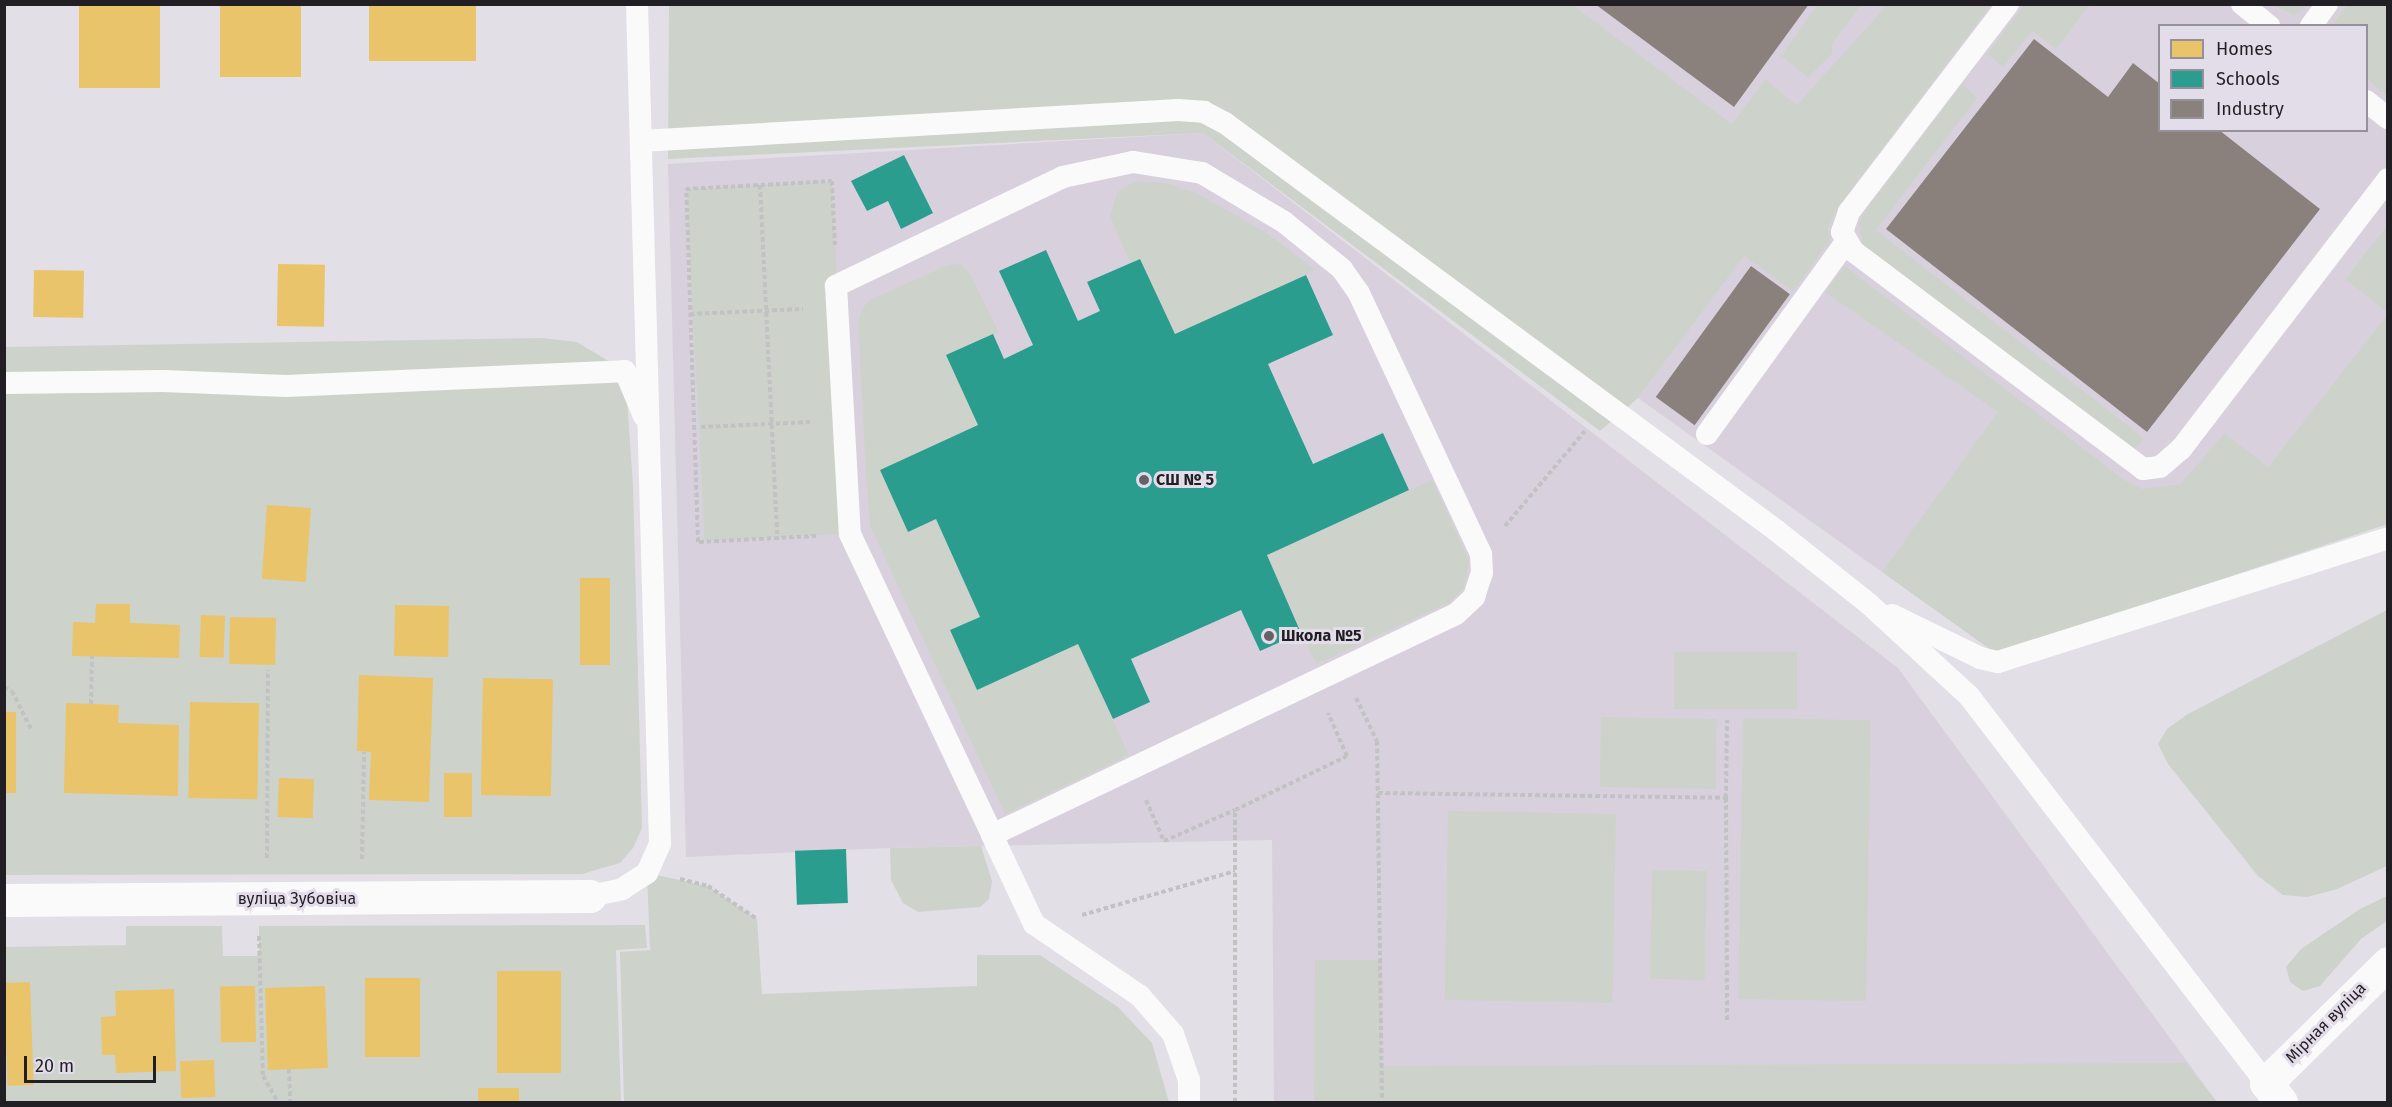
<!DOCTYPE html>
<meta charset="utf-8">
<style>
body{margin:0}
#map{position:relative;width:2392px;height:1107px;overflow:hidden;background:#e3dfe6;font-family:"Fira Sans",sans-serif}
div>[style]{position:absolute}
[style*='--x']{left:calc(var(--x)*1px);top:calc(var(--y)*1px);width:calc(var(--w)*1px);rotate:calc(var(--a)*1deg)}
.built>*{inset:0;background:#d8d1dd}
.green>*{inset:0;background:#cdd3ca;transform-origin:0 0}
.homes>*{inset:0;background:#e9c46a;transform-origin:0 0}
.schools>*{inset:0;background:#2a9d8f;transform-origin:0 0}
.industry>*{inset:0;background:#8a817c;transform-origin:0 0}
.path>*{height:4px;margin-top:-2px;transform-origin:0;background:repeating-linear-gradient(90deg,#c2c1c3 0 4.5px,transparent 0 7.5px)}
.service>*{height:22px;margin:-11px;padding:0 11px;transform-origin:11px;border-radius:11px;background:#fbfafb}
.minor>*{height:33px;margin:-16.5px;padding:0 16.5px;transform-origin:16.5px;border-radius:16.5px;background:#fbfafb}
.dots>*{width:16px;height:16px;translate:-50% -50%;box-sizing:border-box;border:3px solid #e3dce9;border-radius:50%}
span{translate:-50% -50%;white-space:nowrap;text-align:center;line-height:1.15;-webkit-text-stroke:6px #e3dce9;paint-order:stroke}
.poi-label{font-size:16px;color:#221f24;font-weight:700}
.left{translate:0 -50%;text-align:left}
.street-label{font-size:16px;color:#221f24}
.frame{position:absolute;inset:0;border:6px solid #221f24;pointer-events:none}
.legend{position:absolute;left:2158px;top:24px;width:210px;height:108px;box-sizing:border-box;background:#e3dce9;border:2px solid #96909a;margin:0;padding:8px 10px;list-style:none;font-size:18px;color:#221f24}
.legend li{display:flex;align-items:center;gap:12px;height:30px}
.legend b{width:30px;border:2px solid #96909a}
.scale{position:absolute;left:24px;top:1056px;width:132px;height:27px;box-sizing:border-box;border:3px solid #221f24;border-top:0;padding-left:8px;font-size:18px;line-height:21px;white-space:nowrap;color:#221f24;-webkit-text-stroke:4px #e3dce9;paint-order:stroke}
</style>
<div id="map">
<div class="built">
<i style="clip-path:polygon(evenodd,1573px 5px,2387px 5px,2387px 524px,1997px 654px,1638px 398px,1802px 177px,1573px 5px,2160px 26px,2366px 26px,2366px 130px,2160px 130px,2160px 26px)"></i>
<i style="clip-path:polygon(1203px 133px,1898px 668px,2217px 1102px,1274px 1102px,1272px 840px,890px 848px,686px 857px,668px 164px)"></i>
</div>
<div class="green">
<i style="clip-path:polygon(1818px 4px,1861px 5px,1832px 44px,1832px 54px,1808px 77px,1781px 56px)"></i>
<i style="clip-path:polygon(669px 5px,1573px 5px,1732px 124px,1765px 79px,1797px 105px,1887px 5px,1991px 5px,1838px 207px,1828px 229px,1830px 241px,1793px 291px,1744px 256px,1638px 398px,1600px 431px,1203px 133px,668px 159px)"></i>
<i style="clip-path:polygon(2024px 5px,2090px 5px,2056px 49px,2032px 31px,2003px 67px,1987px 54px)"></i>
<i style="clip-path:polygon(2273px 5px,2310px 5px,2294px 15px)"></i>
<i style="clip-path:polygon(2347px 5px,2387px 5px,2387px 96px,2367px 79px,2366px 26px,2332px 25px)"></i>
<i style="clip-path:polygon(1962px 84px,1977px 98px,1876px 230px,2144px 438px,2134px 451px,1863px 245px,1859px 224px,1865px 211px)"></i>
<i style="left:832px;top:181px;width:353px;height:146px;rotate:87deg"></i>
<i style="clip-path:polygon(1136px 181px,1167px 183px,1196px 193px,1264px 231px,1316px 270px,1175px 334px,1140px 259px,1130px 263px,1110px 216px,1117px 192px)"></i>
<i style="clip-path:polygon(2387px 226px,2387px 312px,2345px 279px)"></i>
<i style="clip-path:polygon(961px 264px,971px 275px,999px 333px,993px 334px,978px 425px,880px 470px,908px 532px,936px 519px,980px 617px,951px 631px,1078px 644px,1129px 755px,1005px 814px,870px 526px,866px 475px,858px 322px,863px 307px,872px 299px,948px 265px)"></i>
<i style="clip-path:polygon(1845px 266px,2123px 479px,2142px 489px,2180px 484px,2225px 433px,2268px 467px,2387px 315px,2387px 524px,1997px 654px,1882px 572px,1998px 412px,1825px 292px)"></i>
<i style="clip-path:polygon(542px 338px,577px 342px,625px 371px,633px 485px,642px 828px,633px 848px,620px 863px,582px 874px,5px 875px,4px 347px)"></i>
<i style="clip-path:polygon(1432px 480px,1469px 560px,1464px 588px,1450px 602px,1316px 664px,1267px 555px)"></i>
<i style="clip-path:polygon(2387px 610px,2387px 866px,2337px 889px,2307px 897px,2283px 895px,2258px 876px,2168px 764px,2158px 744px,2167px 729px,2188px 714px)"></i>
<i style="left:1674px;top:652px;width:123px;height:57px"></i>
<i style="left:1601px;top:717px;width:116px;height:70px;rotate:1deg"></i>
<i style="left:1743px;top:718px;width:128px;height:281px;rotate:1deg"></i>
<i style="left:1448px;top:811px;width:168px;height:189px;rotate:1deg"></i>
<i style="clip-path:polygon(981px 846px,992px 881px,989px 899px,980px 907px,918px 912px,903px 903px,891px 880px,890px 848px)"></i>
<i style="left:1652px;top:870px;width:55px;height:109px;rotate:1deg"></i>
<i style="clip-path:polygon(647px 873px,708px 886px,757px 919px,762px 994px,977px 986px,977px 955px,1040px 955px,1118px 1007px,1152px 1043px,1169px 1102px,624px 1102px,620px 952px,650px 950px)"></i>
<i style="clip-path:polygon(2387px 896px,2387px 921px,2361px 939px,2320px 986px,2303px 991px,2290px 982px,2286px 967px,2301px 949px,2360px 909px)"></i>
<i style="clip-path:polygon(645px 925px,647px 948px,616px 950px,621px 1102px,5px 1102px,4px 947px,126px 945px,126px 926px,222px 926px,223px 956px,259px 956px,259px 926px)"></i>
<i style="clip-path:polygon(1315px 960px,1382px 960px,1382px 1066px,2186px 1063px,2217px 1102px,1382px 1102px,1382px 1070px,1381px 1102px,1314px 1102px)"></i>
</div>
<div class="homes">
<i style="left:79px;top:4px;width:81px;height:84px"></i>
<i style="left:220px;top:4px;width:81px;height:73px"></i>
<i style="left:369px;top:4px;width:107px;height:57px"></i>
<i style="left:278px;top:264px;width:47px;height:62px;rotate:1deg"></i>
<i style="left:34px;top:270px;width:50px;height:47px;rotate:1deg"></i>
<i style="left:267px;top:505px;width:44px;height:74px;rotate:4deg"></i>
<i style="left:580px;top:578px;width:30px;height:87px"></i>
<i style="clip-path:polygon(96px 604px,130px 604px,130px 623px,180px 625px,179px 658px,72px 656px,73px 622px,95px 623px)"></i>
<i style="left:395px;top:605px;width:54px;height:51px;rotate:1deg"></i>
<i style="left:201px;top:615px;width:24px;height:42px;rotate:2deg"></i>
<i style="left:230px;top:617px;width:46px;height:47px;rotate:1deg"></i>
<i style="clip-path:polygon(359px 675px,433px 678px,429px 802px,369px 800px,371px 752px,357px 751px)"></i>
<i style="left:483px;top:678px;width:70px;height:117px;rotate:1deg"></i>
<i style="left:190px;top:702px;width:69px;height:96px;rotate:1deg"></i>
<i style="clip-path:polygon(66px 703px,119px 705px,118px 723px,179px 725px,178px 796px,64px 793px)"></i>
<i style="left:4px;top:712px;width:12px;height:81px"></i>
<i style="left:444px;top:773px;width:28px;height:44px"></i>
<i style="left:279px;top:778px;width:35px;height:39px;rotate:2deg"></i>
<i style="left:497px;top:971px;width:64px;height:102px"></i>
<i style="left:420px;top:978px;width:79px;height:55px;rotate:90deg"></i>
<i style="left:30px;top:982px;width:103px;height:26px;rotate:88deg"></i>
<i style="left:255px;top:986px;width:56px;height:35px;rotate:89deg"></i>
<i style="left:325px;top:986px;width:82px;height:60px;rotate:88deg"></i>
<i style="clip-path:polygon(174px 989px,176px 1071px,116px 1073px,115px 1055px,102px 1055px,101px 1017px,116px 1016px,115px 991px)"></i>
<i style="left:214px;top:1060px;width:37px;height:34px;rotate:88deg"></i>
<i style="left:478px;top:1088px;width:41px;height:14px"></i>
</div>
<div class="schools">
<i style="clip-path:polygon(904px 155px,933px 213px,901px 229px,888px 201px,867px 211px,851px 181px)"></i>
<i style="clip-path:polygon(1046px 250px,1078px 321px,1100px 311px,1087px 282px,1140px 259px,1175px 334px,1306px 275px,1333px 335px,1268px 364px,1313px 464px,1383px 433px,1409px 490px,1267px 555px,1301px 633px,1260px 651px,1241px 610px,1131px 659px,1150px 702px,1113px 719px,1078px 644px,977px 690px,950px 630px,980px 617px,936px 519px,908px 532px,880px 470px,978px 425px,946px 355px,993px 334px,1004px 359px,1033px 345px,999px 271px)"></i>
<i style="left:846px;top:849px;width:54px;height:51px;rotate:88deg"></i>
</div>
<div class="industry">
<i style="clip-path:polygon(1595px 4px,1809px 4px,1734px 107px)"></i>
<i style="clip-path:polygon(2034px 39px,2108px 97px,2133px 63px,2160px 84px,2160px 130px,2219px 130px,2320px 209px,2147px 432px,1886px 229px)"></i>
<i style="left:1751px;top:266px;width:48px;height:162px;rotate:36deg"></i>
</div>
<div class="path">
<i style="--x:760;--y:185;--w:353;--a:87.2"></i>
<i style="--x:690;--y:314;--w:113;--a:-2.5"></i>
<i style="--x:701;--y:427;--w:109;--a:-2.6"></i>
<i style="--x:1505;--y:526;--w:124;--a:-49.9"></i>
<i style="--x:816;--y:536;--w:118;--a:177.1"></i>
<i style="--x:698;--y:542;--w:353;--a:-91.9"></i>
<i style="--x:686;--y:189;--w:146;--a:-3.1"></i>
<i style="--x:832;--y:181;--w:67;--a:87.4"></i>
<i style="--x:4;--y:687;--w:9;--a:27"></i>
<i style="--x:12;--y:691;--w:42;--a:63.4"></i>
<i style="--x:1356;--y:698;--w:48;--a:64"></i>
<i style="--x:1377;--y:741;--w:361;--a:89.2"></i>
<i style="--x:91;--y:704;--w:48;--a:-88.8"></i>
<i style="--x:1378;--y:793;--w:348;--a:0.8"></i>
<i style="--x:1726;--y:798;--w:222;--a:89.7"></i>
<i style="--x:1726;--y:798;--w:78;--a:-89.3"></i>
<i style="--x:1146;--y:800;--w:45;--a:66.3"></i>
<i style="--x:1164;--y:841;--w:77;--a:-23.6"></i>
<i style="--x:267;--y:858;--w:188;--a:-89.7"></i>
<i style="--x:362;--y:859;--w:107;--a:-88.9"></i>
<i style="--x:680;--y:879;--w:29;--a:14"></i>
<i style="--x:708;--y:886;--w:59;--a:34"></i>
<i style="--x:1082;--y:915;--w:159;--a:-16"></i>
<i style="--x:259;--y:936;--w:140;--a:88.4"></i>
<i style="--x:263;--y:1076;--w:30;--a:60"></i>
<i style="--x:289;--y:1069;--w:33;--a:88"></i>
<i style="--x:1235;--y:1102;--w:292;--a:-90"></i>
<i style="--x:1235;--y:810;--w:124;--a:-25.7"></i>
<i style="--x:1347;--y:756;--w:47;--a:-113.8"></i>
</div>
<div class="service">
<i style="--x:2008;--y:4;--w:262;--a:127.4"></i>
<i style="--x:1849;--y:212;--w:21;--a:109"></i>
<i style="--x:1842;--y:232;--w:22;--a:60"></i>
<i style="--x:1853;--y:251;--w:363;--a:36.9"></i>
<i style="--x:2143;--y:469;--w:17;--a:-7"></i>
<i style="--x:2160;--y:467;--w:28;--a:-41"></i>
<i style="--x:2181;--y:449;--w:340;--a:-52.5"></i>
<i style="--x:2242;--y:4;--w:35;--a:39"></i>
<i style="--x:2311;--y:26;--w:27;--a:-54"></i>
<i style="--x:2366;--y:101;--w:28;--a:38"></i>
<i style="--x:641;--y:141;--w:538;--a:-3.3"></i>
<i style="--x:1178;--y:110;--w:26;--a:4"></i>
<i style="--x:1204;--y:112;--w:24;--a:28"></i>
<i style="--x:1225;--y:123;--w:686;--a:36.47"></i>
<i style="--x:1777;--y:531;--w:117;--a:38.4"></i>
<i style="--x:1869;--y:604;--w:136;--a:42.6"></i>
<i style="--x:1969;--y:696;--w:488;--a:52.5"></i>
<i style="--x:2266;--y:1083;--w:14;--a:78"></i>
<i style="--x:4;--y:383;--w:159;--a:-0.7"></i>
<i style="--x:163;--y:381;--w:123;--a:2.3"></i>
<i style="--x:286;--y:386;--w:339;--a:-2.5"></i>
<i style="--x:625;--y:371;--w:49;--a:67.1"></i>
<i style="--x:1707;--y:434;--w:237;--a:-54.1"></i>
<i style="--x:1892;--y:615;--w:98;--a:26"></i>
<i style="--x:1980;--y:658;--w:18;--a:13"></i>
<i style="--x:1998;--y:662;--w:409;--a:-17.6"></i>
<i style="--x:992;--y:835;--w:514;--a:-25.47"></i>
<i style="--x:1456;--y:614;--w:25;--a:-43"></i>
<i style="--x:1474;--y:597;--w:25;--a:-72"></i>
<i style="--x:1482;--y:573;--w:19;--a:-93"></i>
<i style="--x:1481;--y:554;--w:289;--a:-115.1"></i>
<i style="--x:1358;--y:292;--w:28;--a:-125"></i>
<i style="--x:1342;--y:269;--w:75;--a:-141"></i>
<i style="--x:1284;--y:222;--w:96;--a:-149.1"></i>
<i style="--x:1202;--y:173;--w:70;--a:-170.9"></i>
<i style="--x:1133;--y:162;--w:72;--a:167.9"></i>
<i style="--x:1063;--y:177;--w:252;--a:154.4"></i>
<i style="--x:836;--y:286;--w:248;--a:86.8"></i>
<i style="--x:850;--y:534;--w:333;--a:64.7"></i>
<i style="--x:992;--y:835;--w:98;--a:64.7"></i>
<i style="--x:1034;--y:924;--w:128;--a:34.2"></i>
<i style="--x:1140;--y:996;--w:50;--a:49"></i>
<i style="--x:1173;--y:1034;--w:49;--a:70.8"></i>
<i style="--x:1189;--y:1080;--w:22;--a:90"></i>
<i style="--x:590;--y:896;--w:33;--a:-12"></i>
<i style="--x:622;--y:889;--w:30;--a:-33"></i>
<i style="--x:647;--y:873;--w:32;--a:-66"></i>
<i style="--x:660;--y:844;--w:840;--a:-91.57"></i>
</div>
<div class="minor">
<i style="--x:4;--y:900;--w:586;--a:-0.39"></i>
<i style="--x:2281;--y:1102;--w:24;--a:-128"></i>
<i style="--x:2266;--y:1083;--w:171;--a:-44.5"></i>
</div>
<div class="dots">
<i style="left:1144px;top:480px;background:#666268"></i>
<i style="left:1269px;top:636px;background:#666268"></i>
</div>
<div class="poi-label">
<span class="left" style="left:1156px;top:480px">СШ № 5</span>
<span class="left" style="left:1281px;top:636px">Школа №5</span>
</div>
<div class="street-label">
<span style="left:297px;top:899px">вуліца Зубовіча</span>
<span style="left:2326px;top:1023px;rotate:-45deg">Мірная вуліца</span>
</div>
<div class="frame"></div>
<ul class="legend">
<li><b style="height:16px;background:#e9c46a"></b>Homes</li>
<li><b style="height:16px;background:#2a9d8f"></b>Schools</li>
<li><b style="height:16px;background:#8a817c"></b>Industry</li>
</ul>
<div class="scale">20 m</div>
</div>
